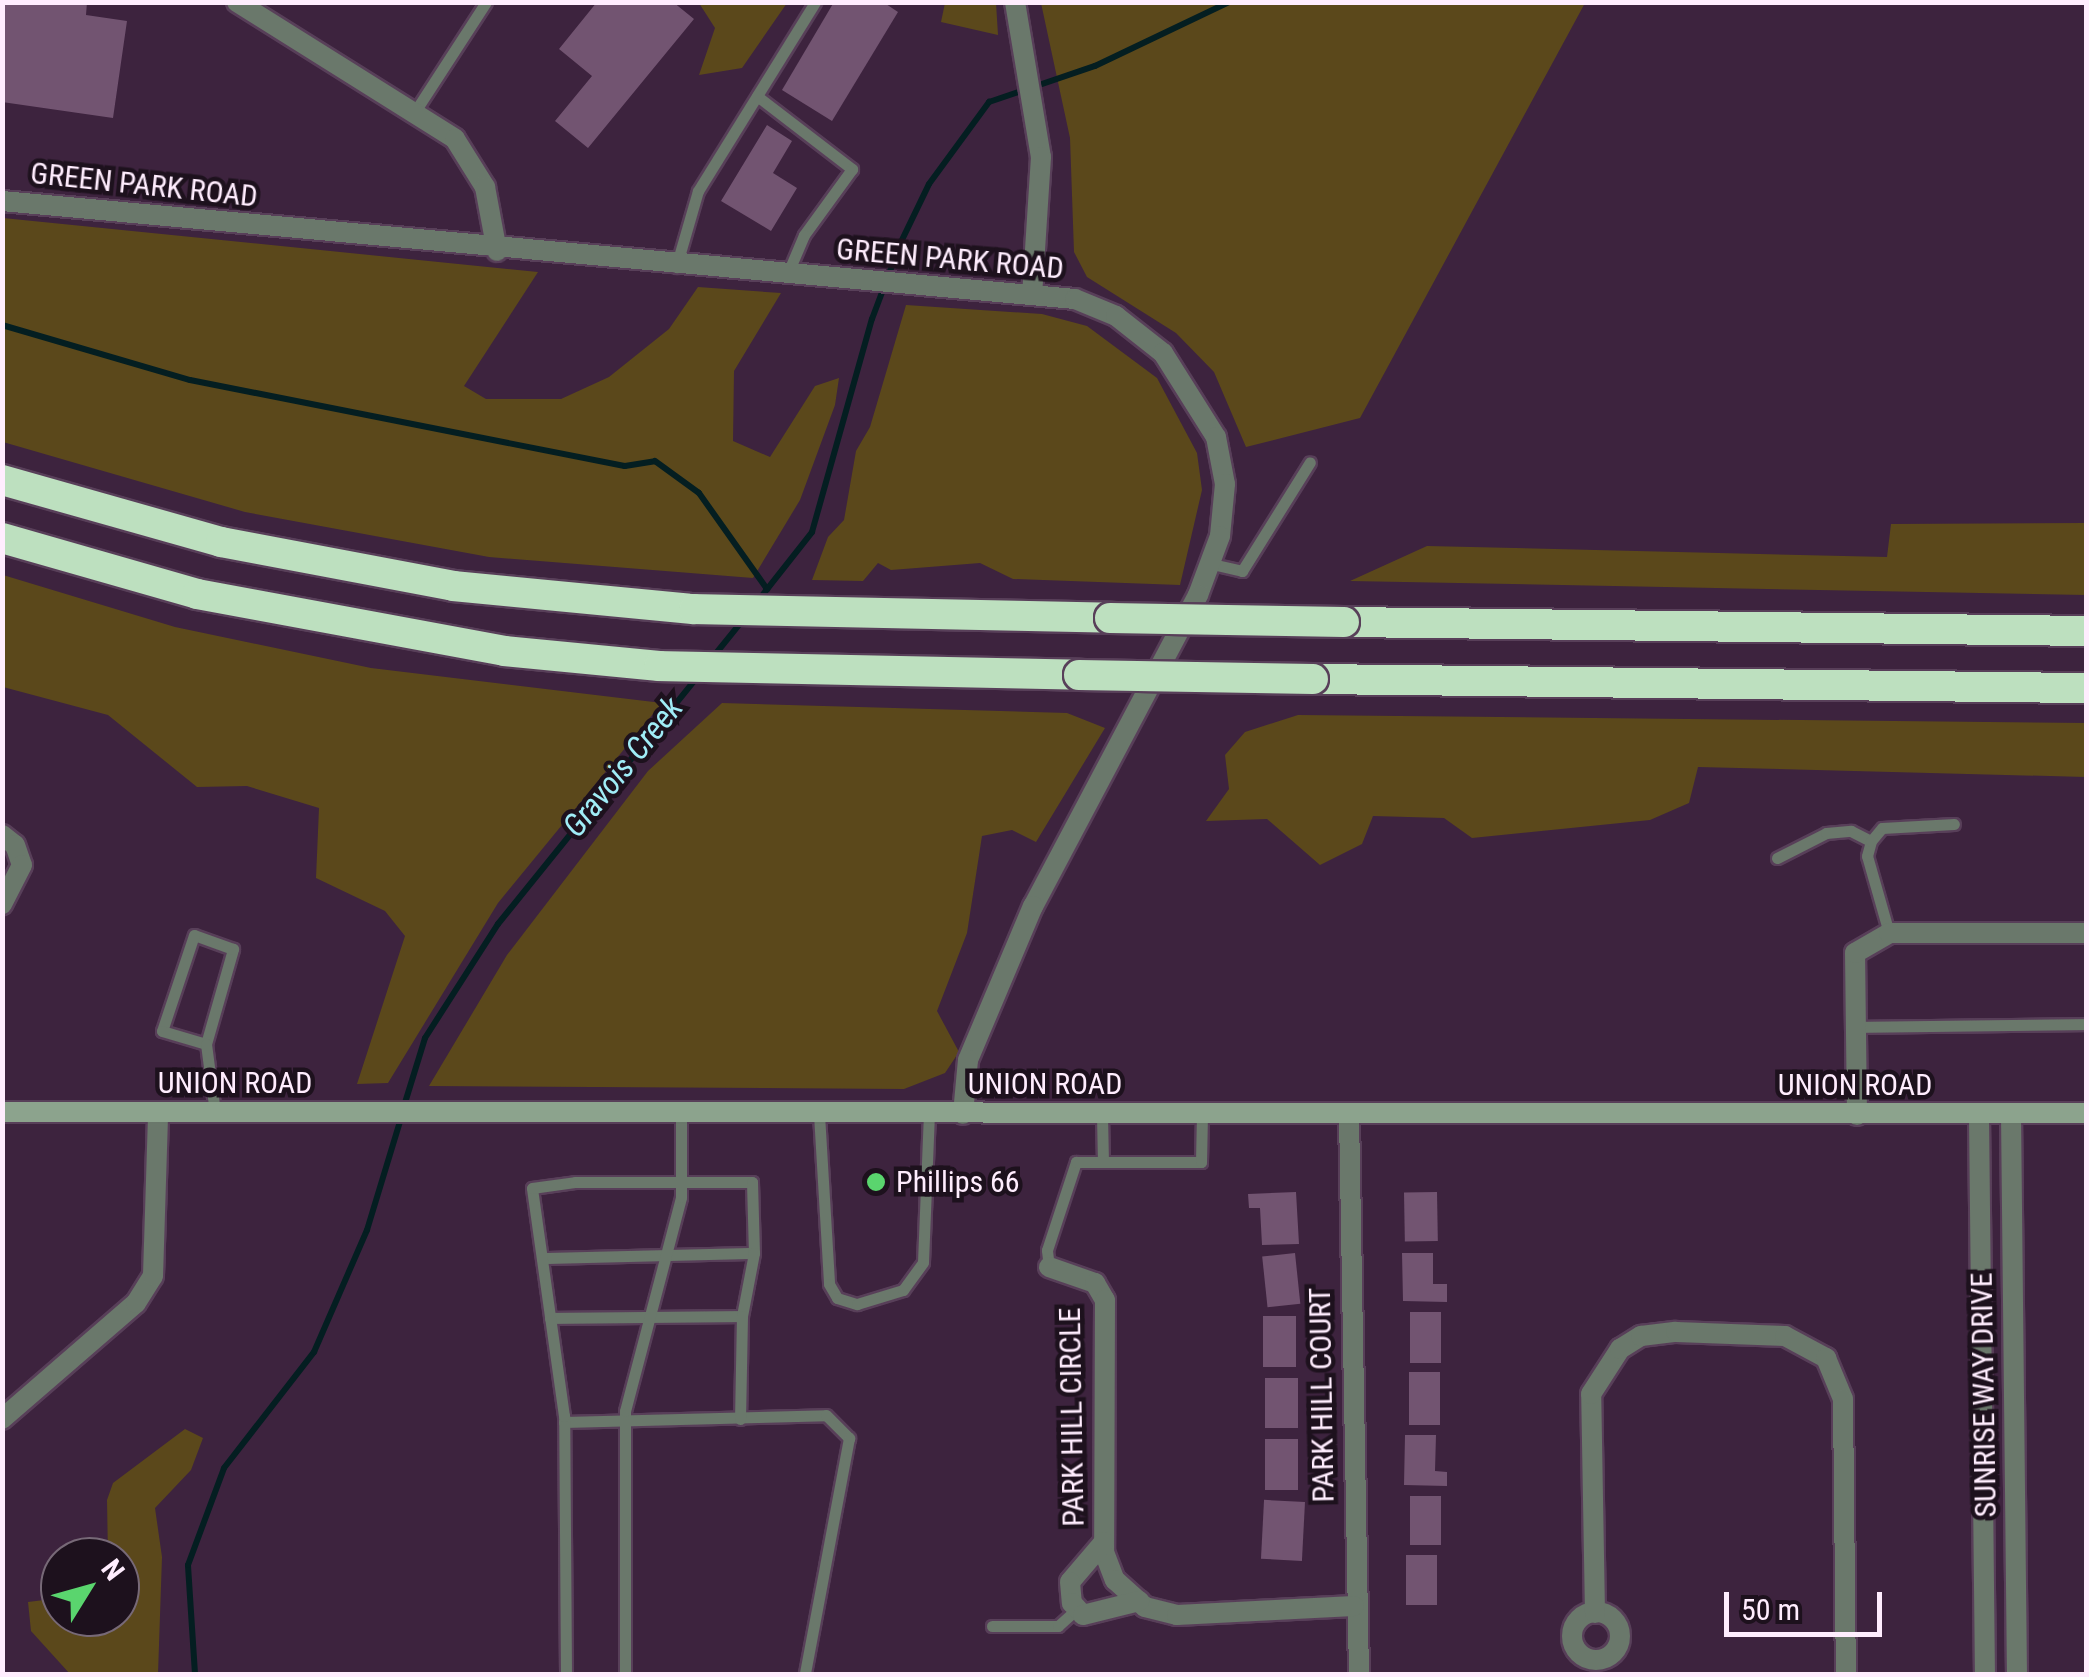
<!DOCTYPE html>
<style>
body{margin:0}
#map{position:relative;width:2089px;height:1677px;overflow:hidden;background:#3d233e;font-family:"Roboto Condensed",sans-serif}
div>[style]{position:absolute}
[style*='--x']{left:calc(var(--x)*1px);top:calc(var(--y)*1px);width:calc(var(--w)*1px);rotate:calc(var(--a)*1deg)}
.green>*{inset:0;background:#5b481b}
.stream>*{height:6px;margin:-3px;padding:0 3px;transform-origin:3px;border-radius:3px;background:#041e21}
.building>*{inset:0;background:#725471;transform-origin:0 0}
.roads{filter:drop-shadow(2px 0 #583f59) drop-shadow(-2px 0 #583f59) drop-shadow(0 2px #583f59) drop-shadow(0 -2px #583f59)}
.service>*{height:11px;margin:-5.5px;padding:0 5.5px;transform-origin:5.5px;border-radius:5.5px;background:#6a786b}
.minor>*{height:20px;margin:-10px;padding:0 10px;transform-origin:10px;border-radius:10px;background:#6a786b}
.minor>.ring{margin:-10px;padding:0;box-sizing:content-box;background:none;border:20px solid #6a786b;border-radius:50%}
.tertiary>*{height:20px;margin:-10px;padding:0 10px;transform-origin:10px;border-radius:10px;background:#6a786b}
.secondary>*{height:20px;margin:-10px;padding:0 10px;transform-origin:10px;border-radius:10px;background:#8ca38d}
.motorway>*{height:30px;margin:-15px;padding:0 15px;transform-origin:15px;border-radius:15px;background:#bde0bf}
.bridges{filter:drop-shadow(2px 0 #583f59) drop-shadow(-2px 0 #583f59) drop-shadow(0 2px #583f59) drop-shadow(0 -2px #583f59)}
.motorway-bridge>*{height:30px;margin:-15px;padding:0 15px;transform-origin:15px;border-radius:15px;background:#bde0bf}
.dots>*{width:28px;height:28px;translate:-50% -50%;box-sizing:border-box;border:5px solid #1d111d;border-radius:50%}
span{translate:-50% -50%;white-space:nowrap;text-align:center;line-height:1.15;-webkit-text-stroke:9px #1d111d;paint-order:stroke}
.street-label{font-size:30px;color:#ffedfe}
.poi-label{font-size:30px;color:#ffedfe}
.left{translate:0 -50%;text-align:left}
.water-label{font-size:32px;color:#a0edf7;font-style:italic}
.frame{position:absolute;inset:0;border:5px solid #ffedfe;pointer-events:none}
.north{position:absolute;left:40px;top:1537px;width:100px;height:100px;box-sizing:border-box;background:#1d111d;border:2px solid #776977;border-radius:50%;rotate:53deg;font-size:28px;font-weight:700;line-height:40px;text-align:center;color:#ffedfe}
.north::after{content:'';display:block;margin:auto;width:35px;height:45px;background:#5ad56e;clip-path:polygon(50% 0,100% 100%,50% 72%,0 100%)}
.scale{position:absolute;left:1724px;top:1592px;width:158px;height:45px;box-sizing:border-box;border:5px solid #ffedfe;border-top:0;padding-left:12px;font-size:30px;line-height:35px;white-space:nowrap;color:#ffedfe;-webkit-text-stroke:8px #1d111d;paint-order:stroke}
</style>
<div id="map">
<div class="green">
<i style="clip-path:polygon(699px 3px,787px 3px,742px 68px,699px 75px,715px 28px)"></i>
<i style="clip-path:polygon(945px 3px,996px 3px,998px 35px,941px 22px)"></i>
<i style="clip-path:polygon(1041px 3px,1041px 2px,1585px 3px,1360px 418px,1246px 447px,1214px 372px,1176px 333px,1087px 277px,1074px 252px,1070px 138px)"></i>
<i style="clip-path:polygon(3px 218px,538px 272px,464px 386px,486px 399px,561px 399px,609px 377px,669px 329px,698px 287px,781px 293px,734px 371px,733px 441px,770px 457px,815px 386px,839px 378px,835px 405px,800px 500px,753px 578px,489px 557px,245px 512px,3px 442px)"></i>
<i style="clip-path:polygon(906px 305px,1042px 314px,1087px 326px,1157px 378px,1197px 453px,1202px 490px,1180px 585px,1013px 579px,980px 563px,891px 570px,878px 563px,863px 581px,812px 580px,828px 537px,844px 520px,856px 451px,870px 427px)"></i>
<i style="clip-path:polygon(2086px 523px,2086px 595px,1350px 581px,1427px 546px,1887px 557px,1891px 524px)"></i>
<i style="clip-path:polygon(3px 575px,175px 627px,371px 668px,662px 703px,498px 903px,388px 1083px,357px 1084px,405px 936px,385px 911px,316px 878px,319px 808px,247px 786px,197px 787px,108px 715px,3px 687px)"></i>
<i style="clip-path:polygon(722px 703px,1067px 713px,1105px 728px,1036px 842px,1012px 830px,982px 836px,967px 933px,937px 1011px,959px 1052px,945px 1073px,904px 1089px,429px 1086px,507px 955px,648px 771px)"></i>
<i style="clip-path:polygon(1298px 715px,2086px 723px,2086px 777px,1698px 767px,1689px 803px,1650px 820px,1472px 838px,1444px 818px,1373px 816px,1362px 844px,1320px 865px,1267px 819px,1206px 821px,1229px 789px,1225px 755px,1245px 732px)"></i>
<i style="clip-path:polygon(185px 1429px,203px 1438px,191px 1470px,155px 1508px,162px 1557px,158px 1674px,70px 1674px,31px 1631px,28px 1602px,60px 1598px,60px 1617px,120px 1617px,120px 1557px,108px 1557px,107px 1500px,113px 1483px)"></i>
</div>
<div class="stream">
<i style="--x:2;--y:325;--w:196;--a:16.3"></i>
<i style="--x:190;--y:380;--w:443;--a:11.2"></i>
<i style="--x:625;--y:466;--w:30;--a:-9"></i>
<i style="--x:655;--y:461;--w:54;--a:36"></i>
<i style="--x:699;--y:493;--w:118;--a:54.7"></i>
<i style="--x:757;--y:602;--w:89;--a:-51.8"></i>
<i style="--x:812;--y:532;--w:221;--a:-74.3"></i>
<i style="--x:872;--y:319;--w:82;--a:-69.4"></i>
<i style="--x:901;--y:242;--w:64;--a:-64.2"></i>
<i style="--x:929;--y:184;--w:102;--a:-53.8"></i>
<i style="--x:989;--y:102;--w:112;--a:-18.8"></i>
<i style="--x:1095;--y:66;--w:148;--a:-25.5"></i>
<i style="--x:713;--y:657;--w:48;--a:-51"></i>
<i style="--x:404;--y:1106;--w:71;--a:-72.8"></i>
<i style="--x:425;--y:1038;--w:135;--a:-57.4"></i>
<i style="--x:498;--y:924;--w:315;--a:-51.1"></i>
<i style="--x:195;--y:1674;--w:109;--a:-93.7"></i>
<i style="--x:188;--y:1565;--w:103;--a:-69.6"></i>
<i style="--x:224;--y:1468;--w:147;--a:-52.2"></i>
<i style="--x:314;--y:1352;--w:133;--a:-66.5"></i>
<i style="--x:367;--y:1230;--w:117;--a:-73.1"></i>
</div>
<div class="building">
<i style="clip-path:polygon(2px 2px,87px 2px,86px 15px,127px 21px,113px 118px,2px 102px)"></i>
<i style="clip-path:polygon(597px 2px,673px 2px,694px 19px,588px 148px,555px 121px,592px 76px,559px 49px)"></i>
<i style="clip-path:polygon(834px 2px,883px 2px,898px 12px,832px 121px,782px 90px)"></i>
<i style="clip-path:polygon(767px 125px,792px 141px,773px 173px,797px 188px,771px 231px,721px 201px)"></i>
<i style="clip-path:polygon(1296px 1192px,1299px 1244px,1262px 1245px,1260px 1208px,1249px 1208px,1248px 1194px)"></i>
<i style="left:1437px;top:1192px;width:49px;height:33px;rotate:89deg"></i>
<i style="left:1295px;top:1253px;width:51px;height:33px;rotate:84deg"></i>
<i style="clip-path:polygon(1402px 1253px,1433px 1253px,1433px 1284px,1447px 1284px,1447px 1302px,1403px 1301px)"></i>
<i style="left:1410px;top:1312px;width:31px;height:51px"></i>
<i style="left:1263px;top:1316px;width:33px;height:51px"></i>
<i style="left:1409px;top:1372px;width:31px;height:53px"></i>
<i style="left:1265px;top:1378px;width:33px;height:50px"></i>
<i style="clip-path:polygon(1405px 1435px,1436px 1435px,1435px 1471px,1447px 1472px,1447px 1486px,1404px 1485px)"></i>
<i style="left:1265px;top:1439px;width:33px;height:51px"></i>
<i style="left:1410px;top:1496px;width:31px;height:49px"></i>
<i style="left:1305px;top:1502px;width:59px;height:41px;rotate:93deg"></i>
<i style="left:1406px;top:1555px;width:31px;height:50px"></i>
</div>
<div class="roads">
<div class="service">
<i style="--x:757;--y:96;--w:120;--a:37.5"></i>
<i style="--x:852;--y:169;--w:82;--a:126"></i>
<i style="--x:804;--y:235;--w:43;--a:113"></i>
<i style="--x:414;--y:113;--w:132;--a:-57"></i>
<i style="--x:676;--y:267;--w:79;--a:-73.9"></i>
<i style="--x:698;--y:191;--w:222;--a:-58.2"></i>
<i style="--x:1212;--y:564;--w:31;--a:13"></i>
<i style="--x:1242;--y:571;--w:128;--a:-58"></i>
<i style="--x:1777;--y:858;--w:55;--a:-27"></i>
<i style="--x:1826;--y:833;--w:25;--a:-5"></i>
<i style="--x:1851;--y:831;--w:22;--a:27"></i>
<i style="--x:1889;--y:933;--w:80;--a:-105.9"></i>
<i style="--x:1867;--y:856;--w:16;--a:-75"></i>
<i style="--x:1871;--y:841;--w:17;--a:-50"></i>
<i style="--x:1882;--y:828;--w:72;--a:-3.2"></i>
<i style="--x:1855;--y:1027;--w:231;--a:-0.7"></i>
<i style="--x:206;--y:1044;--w:99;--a:-74.1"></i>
<i style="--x:233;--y:949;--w:41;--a:-160.3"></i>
<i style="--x:194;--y:935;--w:101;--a:108.4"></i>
<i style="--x:162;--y:1031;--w:46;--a:16.5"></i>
<i style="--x:206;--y:1044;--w:69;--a:82.5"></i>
<i style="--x:819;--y:1114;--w:170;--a:86.6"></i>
<i style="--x:829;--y:1284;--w:16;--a:60"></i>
<i style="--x:837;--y:1298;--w:21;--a:17"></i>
<i style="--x:857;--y:1304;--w:48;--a:-16.9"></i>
<i style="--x:903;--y:1290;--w:34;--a:-54"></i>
<i style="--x:923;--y:1262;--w:148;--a:-87.7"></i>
<i style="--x:1102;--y:1115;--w:47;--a:88.8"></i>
<i style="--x:542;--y:1258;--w:212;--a:-1.4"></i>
<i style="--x:1049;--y:1267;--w:17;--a:-97"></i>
<i style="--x:1047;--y:1250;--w:93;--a:-71.8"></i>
<i style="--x:1076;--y:1162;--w:125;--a:0"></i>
<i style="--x:1201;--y:1162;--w:48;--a:-88.8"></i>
<i style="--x:550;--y:1318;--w:192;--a:-0.6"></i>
<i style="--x:564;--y:1422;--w:262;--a:-1.5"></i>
<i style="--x:826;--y:1415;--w:33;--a:45"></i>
<i style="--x:849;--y:1438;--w:240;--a:100.6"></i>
<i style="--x:992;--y:1626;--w:66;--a:0"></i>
<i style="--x:1058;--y:1626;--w:25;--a:-42"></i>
<i style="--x:566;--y:1674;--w:258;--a:-90.4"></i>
<i style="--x:564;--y:1416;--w:230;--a:-98"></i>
<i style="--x:532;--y:1188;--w:43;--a:-7.9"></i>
<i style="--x:575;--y:1182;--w:177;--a:0"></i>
<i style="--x:752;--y:1182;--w:71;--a:88.4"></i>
<i style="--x:754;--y:1253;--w:64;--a:100.8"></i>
<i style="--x:742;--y:1316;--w:103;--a:91.1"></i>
<i style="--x:625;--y:1674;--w:263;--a:-90"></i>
<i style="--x:625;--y:1411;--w:221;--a:-75.3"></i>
<i style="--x:681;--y:1197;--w:84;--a:-90"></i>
</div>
<div class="minor">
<i style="--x:237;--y:2;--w:257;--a:32.1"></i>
<i style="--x:455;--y:139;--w:57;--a:58"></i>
<i style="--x:485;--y:187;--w:65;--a:79.4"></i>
<i style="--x:1015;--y:2;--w:157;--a:80.5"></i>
<i style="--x:1041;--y:157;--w:138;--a:93.7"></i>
<i style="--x:2;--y:835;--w:16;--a:38"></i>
<i style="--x:15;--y:845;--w:21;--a:71"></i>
<i style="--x:22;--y:865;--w:44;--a:117.1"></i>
<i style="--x:1349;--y:1114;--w:560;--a:88.98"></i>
<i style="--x:2011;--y:1114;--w:560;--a:89.39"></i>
<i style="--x:1857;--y:1115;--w:162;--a:-90.7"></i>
<i style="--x:1855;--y:953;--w:39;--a:-30"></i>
<i style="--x:1889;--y:933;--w:197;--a:0"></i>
<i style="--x:1979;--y:1115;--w:559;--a:89.39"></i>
<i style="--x:1049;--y:1267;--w:49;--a:19.2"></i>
<i style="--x:1095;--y:1283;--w:20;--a:60"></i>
<i style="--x:1105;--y:1300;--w:252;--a:90.2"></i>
<i style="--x:1104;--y:1552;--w:30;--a:69"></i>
<i style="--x:1115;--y:1580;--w:40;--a:42"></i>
<i style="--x:1145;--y:1607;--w:33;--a:14"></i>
<i style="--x:1177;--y:1615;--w:177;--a:-2.9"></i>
<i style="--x:2;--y:1419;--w:177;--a:-40.9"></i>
<i style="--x:136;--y:1303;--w:32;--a:-58"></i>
<i style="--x:153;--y:1276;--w:163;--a:-88.2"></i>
<i style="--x:1104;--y:1542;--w:52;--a:130.4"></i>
<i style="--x:1070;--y:1582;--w:21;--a:85"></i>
<i style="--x:1072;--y:1603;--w:16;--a:47"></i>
<i style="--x:1083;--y:1615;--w:58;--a:-14"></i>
<i class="ring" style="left:1572px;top:1612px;width:28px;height:28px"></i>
<i style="--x:1595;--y:1613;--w:219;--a:-91"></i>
<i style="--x:1591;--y:1394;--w:54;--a:-57.2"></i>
<i style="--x:1620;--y:1349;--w:25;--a:-32"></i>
<i style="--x:1641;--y:1336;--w:35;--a:-7"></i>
<i style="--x:1676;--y:1332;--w:109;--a:2.1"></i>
<i style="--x:1785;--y:1336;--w:47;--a:28.2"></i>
<i style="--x:1826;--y:1358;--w:44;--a:67.5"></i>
<i style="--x:1843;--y:1399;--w:275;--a:89.4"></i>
</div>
<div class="tertiary">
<i style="--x:2;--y:201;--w:1077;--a:5.22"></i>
<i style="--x:1075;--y:299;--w:44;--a:22.5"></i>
<i style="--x:1116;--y:316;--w:60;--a:38.2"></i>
<i style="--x:1163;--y:353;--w:99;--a:57.8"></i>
<i style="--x:1216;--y:437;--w:48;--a:79.2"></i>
<i style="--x:1225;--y:484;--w:52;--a:95.5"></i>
<i style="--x:1220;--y:536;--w:63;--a:110.4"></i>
<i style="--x:1198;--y:595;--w:352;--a:117.9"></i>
<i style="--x:1033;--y:906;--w:167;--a:112.9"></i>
<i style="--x:968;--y:1060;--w:54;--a:95.3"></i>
</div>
<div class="secondary">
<i style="--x:2;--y:1112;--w:2084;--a:0.03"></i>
</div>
<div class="motorway">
<i style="--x:2;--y:480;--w:228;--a:15.8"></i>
<i style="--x:221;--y:542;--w:236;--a:10.7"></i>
<i style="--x:453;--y:586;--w:242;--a:5.5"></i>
<i style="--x:694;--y:609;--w:416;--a:1.2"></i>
<i style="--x:2;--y:538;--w:203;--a:16"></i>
<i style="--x:197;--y:594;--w:312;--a:10.5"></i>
<i style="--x:504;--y:651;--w:156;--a:5.5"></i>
<i style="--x:659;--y:666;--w:420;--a:1.2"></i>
<i style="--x:1344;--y:622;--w:742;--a:0.69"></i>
<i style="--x:1313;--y:679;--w:773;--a:0.67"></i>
</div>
</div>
<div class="bridges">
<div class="motorway-bridge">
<i style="--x:1110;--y:618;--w:234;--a:1"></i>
<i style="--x:1079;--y:675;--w:234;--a:1"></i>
</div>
</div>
<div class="dots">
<i style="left:876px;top:1182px;background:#5ad56e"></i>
</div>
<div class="street-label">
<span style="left:144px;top:185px;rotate:6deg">GREEN PARK ROAD</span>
<span style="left:950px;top:259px;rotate:5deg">GREEN PARK ROAD</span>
<span style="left:235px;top:1083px">UNION ROAD</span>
<span style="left:1045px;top:1084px">UNION ROAD</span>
<span style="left:1855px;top:1085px">UNION ROAD</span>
<span style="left:1322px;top:1395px;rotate:-91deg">PARK HILL COURT</span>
<span style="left:1984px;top:1395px;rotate:-91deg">SUNRISE WAY DRIVE</span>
<span style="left:1072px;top:1417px;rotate:-91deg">PARK HILL CIRCLE</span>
</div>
<div class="poi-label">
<span class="left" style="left:896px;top:1182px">Phillips 66</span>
</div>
<div class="water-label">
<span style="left:623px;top:767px;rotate:-51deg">Gravois Creek</span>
</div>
<div class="frame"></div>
<div class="north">N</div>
<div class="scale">50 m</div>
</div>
